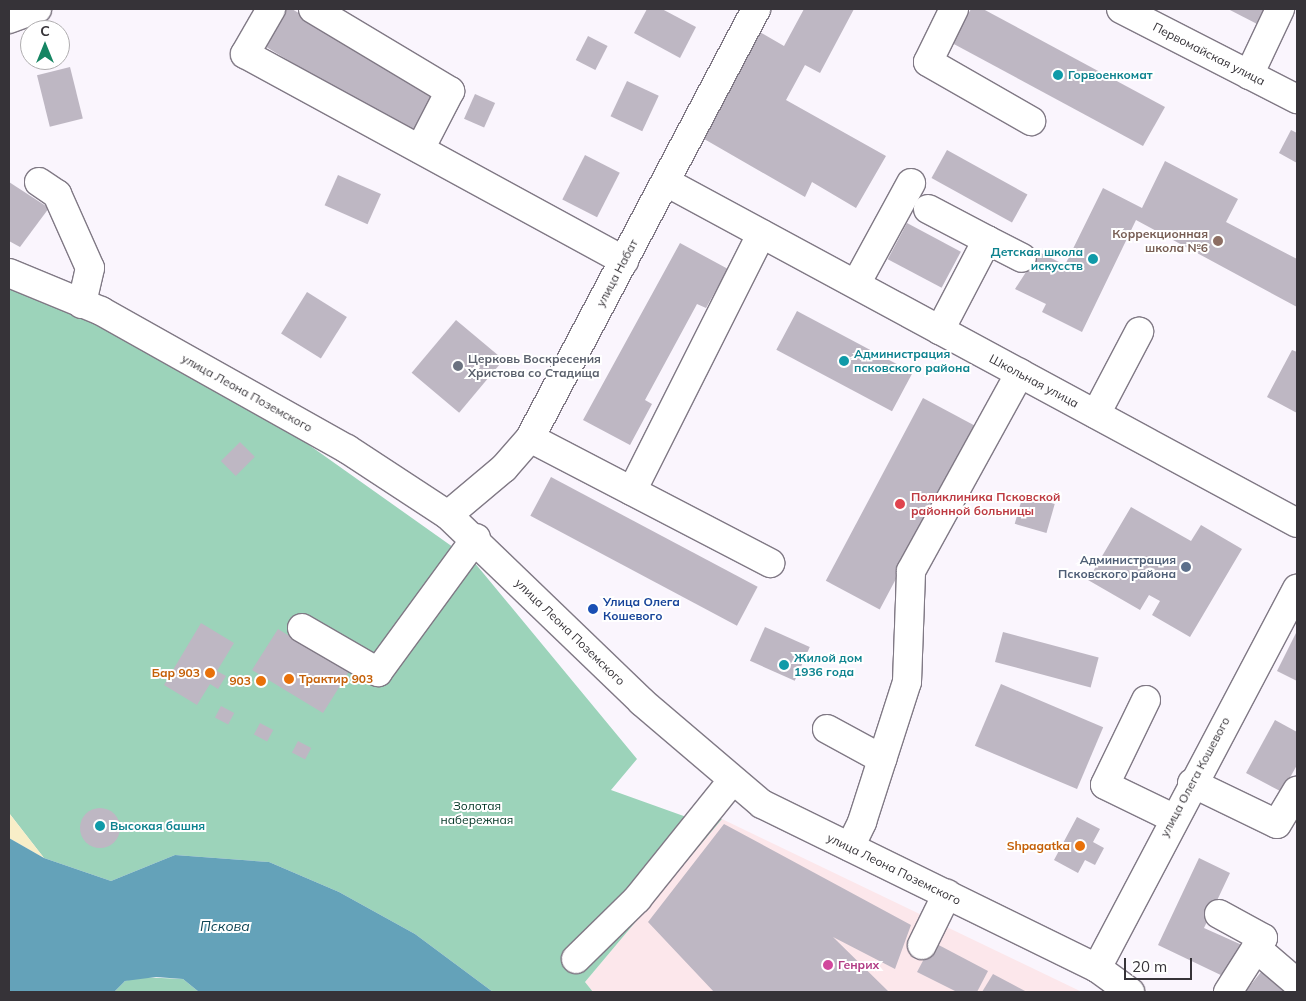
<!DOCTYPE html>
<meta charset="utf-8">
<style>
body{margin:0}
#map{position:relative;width:1306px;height:1001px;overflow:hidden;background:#faf5fd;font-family:Mulish,sans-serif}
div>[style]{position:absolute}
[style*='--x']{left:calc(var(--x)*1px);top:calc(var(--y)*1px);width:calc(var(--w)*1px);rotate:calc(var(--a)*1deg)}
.commercial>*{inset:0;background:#fce7eb}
.green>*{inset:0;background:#9cd3ba}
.sand>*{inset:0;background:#f8eec8}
.water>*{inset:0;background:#64a2b9}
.building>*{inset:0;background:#beb7c3;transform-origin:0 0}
.round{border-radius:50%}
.roads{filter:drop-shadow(1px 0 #807985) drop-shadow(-1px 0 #807985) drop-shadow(0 1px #807985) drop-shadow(0 -1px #807985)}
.minor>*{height:28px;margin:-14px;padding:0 14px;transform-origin:14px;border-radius:14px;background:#fff}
.major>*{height:28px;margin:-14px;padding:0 14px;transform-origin:14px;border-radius:14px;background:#fff}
.dots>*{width:14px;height:14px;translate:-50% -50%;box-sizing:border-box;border:2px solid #fff;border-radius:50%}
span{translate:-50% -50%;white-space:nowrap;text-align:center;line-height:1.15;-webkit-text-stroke:4px #fff;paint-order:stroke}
.street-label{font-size:12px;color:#363338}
.culture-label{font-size:12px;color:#0d838f;font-weight:700}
.left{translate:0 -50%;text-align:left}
.right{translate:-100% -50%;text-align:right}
.education-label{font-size:12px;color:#785e54;font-weight:700}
.worship-label{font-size:12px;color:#5b616d;font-weight:700}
.health-label{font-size:12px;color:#be3a42;font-weight:700}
.service-label{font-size:12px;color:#4e5e75;font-weight:700}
.transit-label{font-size:12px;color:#164399;font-weight:700}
.food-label{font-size:12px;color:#c56008;font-weight:700}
.park-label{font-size:12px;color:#003423}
.hotel-label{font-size:12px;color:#b23c85;font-weight:700}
.water-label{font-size:14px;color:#0f4656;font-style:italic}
.frame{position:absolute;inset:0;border:10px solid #363338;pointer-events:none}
.north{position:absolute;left:20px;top:20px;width:50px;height:50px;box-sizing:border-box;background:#fff;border:1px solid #afadaf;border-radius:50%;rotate:0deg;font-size:14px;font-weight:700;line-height:20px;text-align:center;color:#363338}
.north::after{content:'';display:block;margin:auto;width:18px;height:22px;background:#168563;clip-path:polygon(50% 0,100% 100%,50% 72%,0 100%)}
.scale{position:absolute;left:1124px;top:958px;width:68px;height:22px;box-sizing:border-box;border:2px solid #363338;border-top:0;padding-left:6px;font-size:15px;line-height:18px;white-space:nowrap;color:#363338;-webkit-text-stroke:4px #fff;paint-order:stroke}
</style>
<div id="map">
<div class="commercial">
<i style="clip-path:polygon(722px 819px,1082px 992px,593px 992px,585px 982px)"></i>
</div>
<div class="green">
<i style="clip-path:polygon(9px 285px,107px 327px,271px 418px,474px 562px,637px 759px,611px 790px,692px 819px,722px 819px,585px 982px,593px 992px,493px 992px,415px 934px,339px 892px,269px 862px,175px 855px,111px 881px,44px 858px,9px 813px)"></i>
<i style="clip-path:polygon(139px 977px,183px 979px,199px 992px,114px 992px,125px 981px)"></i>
</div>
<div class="sand">
<i style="clip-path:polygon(9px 813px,44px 858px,9px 838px)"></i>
</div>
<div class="water">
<i style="clip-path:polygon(9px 838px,44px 858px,111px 881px,175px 855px,269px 862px,339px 892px,415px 934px,493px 992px,199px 992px,183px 979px,156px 977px,125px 981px,114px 992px,9px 992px)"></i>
</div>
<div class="building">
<i style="clip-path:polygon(285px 9px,292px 9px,435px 96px,411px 135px,263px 45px)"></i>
<i style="clip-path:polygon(647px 9px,662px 9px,696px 27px,680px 58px,634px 33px)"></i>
<i style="clip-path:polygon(804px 9px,854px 9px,820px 73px,805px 65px,786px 100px,886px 156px,856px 208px,812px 182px,805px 197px,699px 136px,758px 31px,784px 46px)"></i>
<i style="clip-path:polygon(971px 9px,983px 9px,1165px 107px,1143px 146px,952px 43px)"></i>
<i style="clip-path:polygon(1228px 9px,1269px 9px,1261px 26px)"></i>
<i style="left:588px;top:36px;width:22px;height:27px;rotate:27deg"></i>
<i style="left:70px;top:67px;width:53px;height:34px;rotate:76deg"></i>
<i style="left:627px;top:81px;width:35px;height:39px;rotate:25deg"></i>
<i style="left:475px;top:94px;width:22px;height:27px;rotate:24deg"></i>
<i style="clip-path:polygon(1291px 130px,1297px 133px,1297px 163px,1279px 153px)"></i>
<i style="left:947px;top:150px;width:92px;height:32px;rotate:29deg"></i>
<i style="left:585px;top:155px;width:39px;height:50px;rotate:27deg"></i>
<i style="clip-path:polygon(1165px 161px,1238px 199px,1226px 222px,1297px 259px,1297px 307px,1136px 220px,1082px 332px,1042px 312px,1046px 304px,1015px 289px,1039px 252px,1065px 265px,1103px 188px,1142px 208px)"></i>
<i style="left:338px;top:175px;width:47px;height:33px;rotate:24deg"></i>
<i style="clip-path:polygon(9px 182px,49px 208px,20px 247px,9px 241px)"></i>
<i style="left:907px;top:223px;width:61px;height:41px;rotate:28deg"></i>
<i style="clip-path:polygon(680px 243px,728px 269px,706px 308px,697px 304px,645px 400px,652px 404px,630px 445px,583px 420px)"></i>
<i style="left:307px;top:292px;width:47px;height:49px;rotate:32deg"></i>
<i style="left:797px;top:311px;width:131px;height:44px;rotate:28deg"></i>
<i style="left:456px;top:320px;width:62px;height:69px;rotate:40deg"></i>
<i style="clip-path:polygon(1292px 350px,1297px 352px,1297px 413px,1267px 397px)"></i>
<i style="left:923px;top:398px;width:61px;height:207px;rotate:28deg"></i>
<i style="left:240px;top:442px;width:21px;height:27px;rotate:45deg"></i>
<i style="left:551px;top:477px;width:234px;height:44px;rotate:28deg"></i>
<i style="left:1023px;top:495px;width:33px;height:30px;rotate:16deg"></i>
<i style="clip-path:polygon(1131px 507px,1191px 541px,1201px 525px,1242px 549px,1190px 637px,1152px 615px,1160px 601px,1149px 595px,1140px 610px,1088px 580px)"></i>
<i style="clip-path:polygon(201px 623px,234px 643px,217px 671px,226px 676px,218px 689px,210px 684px,197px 705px,164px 685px)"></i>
<i style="left:765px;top:627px;width:49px;height:37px;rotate:24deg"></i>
<i style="clip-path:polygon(278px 629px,301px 643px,320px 645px,316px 652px,330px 661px,334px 653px,353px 665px,323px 713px,252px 670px)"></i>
<i style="clip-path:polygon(1297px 631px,1297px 681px,1277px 671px)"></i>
<i style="left:1003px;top:632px;width:99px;height:31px;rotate:15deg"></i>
<i style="left:1001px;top:684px;width:111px;height:67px;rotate:23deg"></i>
<i style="left:221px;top:706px;width:15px;height:13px;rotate:28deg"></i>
<i style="clip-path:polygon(1275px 720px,1297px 732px,1297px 765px,1282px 792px,1246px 773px)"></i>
<i style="left:260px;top:723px;width:15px;height:13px;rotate:28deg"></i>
<i style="left:298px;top:741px;width:15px;height:13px;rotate:28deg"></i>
<i class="round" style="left:80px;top:808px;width:40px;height:40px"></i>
<i style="clip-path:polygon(1077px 817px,1100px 829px,1093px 842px,1104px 848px,1095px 865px,1085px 860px,1078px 873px,1054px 860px)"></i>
<i style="clip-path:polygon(724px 824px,911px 925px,895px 969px,833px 937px,889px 992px,714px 992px,648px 922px)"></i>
<i style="clip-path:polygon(1199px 858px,1230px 873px,1204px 928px,1242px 945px,1227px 978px,1158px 945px)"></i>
<i style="clip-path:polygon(933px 942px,988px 971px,977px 992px,957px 992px,917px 972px)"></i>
<i style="clip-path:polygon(1265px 967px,1297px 992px,1245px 992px)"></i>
<i style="clip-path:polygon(993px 974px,1027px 992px,982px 992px)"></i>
</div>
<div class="roads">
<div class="minor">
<i style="--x:271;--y:9;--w:52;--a:120"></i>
<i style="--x:245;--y:54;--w:432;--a:28.6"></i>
<i style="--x:313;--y:9;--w:160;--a:30.9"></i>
<i style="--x:450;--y:91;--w:65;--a:117.3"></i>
<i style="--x:954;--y:9;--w:59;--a:116.1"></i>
<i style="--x:928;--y:62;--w:119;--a:29.8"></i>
<i style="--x:1121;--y:9;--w:198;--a:27.1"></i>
<i style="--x:9;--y:19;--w:30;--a:-20"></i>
<i style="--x:1249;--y:75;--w:73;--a:-64.8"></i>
<i style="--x:39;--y:182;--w:22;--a:34"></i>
<i style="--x:57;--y:194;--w:81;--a:66"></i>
<i style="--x:90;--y:268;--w:37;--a:103"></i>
<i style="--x:666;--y:182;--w:717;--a:28.39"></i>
<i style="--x:928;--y:209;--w:67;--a:27.7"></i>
<i style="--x:987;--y:240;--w:102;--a:117.6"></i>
<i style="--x:987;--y:240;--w:39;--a:27"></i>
<i style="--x:856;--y:284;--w:115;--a:-61.4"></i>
<i style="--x:1096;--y:414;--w:93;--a:-62.3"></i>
<i style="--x:530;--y:438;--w:271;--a:27.5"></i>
<i style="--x:632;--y:491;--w:288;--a:-63.3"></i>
<i style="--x:448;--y:515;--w:73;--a:-40"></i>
<i style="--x:504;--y:468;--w:40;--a:-49"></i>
<i style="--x:530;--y:438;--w:485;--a:-62.2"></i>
<i style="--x:302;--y:628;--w:88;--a:30.1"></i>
<i style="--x:378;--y:672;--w:166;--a:-53.8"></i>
<i style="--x:1146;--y:700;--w:94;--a:115.8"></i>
<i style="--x:1105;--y:785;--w:76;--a:25.9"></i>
<i style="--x:827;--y:729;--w:63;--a:28.6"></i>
<i style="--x:1192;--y:783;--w:94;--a:25.8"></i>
<i style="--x:1277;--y:824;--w:39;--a:-59"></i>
<i style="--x:850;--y:847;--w:28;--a:-64"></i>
<i style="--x:862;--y:822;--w:147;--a:-72.2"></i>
<i style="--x:907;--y:682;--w:111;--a:-87.9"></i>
<i style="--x:911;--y:571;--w:226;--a:-61.2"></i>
<i style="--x:1219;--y:914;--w:50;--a:28.6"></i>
<i style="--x:1263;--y:938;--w:12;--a:125"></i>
<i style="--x:922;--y:945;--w:57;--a:-63.9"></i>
<i style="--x:576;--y:959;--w:86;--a:-44.5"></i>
<i style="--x:637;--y:899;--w:151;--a:-51.2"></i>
<i style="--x:1097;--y:968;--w:429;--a:-62.2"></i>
<i style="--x:1228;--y:992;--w:52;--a:-57.5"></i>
<i style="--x:1256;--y:948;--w:54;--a:40.5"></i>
</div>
<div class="major">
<i style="--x:9;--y:273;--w:100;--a:22.4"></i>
<i style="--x:101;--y:311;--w:282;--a:29.3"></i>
<i style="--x:347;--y:449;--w:121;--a:33.2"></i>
<i style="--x:448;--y:515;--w:269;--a:43.9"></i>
<i style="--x:642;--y:702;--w:157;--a:40.4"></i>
<i style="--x:762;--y:804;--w:373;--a:26.1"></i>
<i style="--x:1097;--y:968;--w:41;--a:36"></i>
</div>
</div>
<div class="dots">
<i style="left:1058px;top:75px;background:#0f9aa8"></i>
<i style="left:1218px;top:241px;background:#8d6e63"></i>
<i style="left:1093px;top:259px;background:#0f9aa8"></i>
<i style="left:844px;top:361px;background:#0f9aa8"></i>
<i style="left:458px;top:366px;background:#6b7280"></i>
<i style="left:900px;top:504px;background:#e0444e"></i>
<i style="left:1186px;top:567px;background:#5c6f8a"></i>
<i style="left:593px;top:609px;background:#1a4fb4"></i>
<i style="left:784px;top:665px;background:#0f9aa8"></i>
<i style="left:210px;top:673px;background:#e8710a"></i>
<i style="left:289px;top:679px;background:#e8710a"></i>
<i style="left:261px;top:681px;background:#e8710a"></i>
<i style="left:100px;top:826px;background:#0f9aa8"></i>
<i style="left:1080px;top:846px;background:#e8710a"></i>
<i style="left:828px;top:965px;background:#d1479c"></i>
</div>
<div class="street-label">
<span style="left:1209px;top:54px;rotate:27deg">Первомайская улица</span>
<span style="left:617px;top:273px;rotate:-62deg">улица Набат</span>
<span style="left:1034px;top:381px;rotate:28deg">Школьная улица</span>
<span style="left:247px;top:393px;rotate:29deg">улица Леона Поземского</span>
<span style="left:570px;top:632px;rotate:44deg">улица Леона Поземского</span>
<span style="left:1195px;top:777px;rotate:-62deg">улица Олега Кошевого</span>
<span style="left:894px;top:869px;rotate:26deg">улица Леона Поземского</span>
</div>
<div class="culture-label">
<span class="left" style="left:1068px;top:75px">Горвоенкомат</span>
<span class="right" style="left:1083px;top:259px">Детская школа<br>искусств</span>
<span class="left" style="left:854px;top:361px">Администрация<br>псковского района</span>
<span class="left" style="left:794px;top:665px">Жилой дом<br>1936 года</span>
<span class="left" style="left:110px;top:826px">Высокая башня</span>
</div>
<div class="education-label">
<span class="right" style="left:1208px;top:241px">Коррекционная<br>школа №6</span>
</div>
<div class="worship-label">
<span class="left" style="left:468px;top:366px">Церковь Воскресения<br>Христова со Стадища</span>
</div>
<div class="health-label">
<span class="left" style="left:911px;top:504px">Поликлиника Псковской<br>районной больницы</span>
</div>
<div class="service-label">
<span class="right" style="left:1176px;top:567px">Администрация<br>Псковского района</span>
</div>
<div class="transit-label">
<span class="left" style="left:603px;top:609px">Улица Олега<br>Кошевого</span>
</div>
<div class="food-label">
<span class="right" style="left:200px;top:673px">Бар 903</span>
<span class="left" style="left:299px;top:679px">Трактир 903</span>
<span class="right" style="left:251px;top:681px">903</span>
<span class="right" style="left:1070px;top:846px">Shpagatka</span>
</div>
<div class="park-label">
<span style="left:477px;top:813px">Золотая<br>набережная</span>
</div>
<div class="hotel-label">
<span class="left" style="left:838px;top:965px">Генрих</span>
</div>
<div class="water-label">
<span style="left:225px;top:926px">Пскова</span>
</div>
<div class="frame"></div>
<div class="north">С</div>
<div class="scale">20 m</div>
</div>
